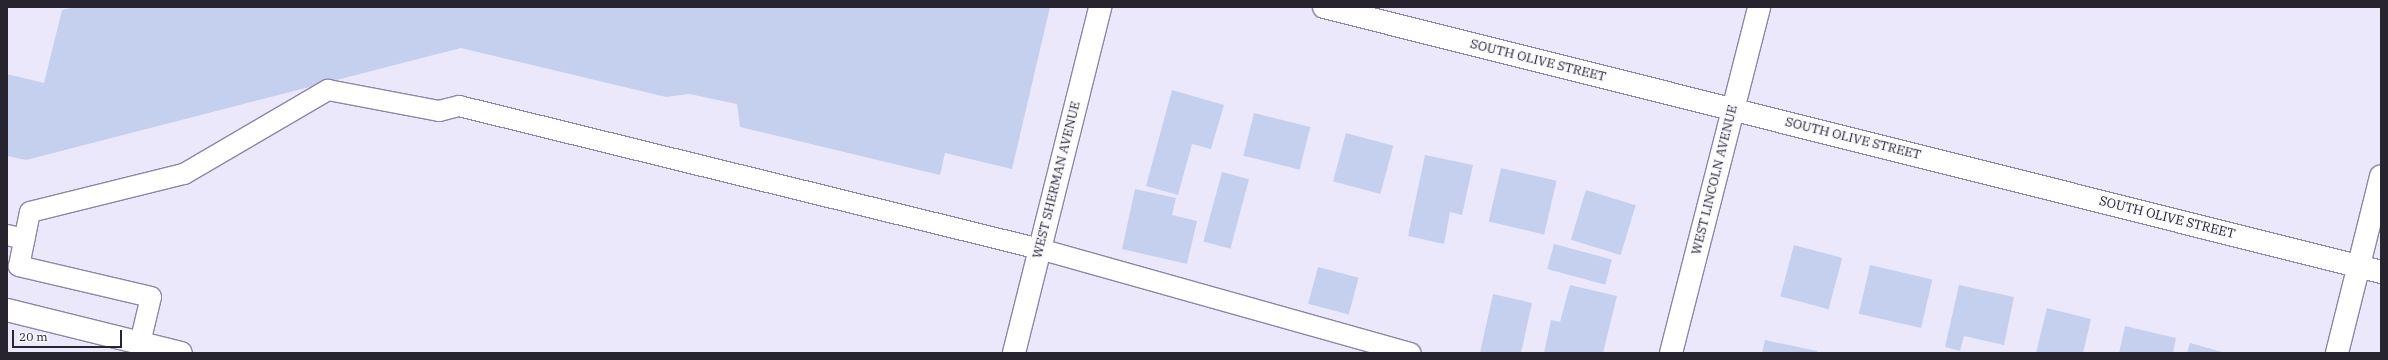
<!DOCTYPE html>
<style>
body{margin:0}
#map{position:relative;width:2388px;height:360px;overflow:hidden;background:#ece8fb;font-family:"IBM Plex Serif",serif}
div>[style]{position:absolute}
[style*='--x']{left:calc(var(--x)*1px);top:calc(var(--y)*1px);width:calc(var(--w)*1px);rotate:calc(var(--a)*1deg)}
.building>*{inset:0;background:#c5d0ef;transform-origin:0 0}
.roads{filter:drop-shadow(1px 0 #8d86a4) drop-shadow(-1px 0 #8d86a4) drop-shadow(0 1px #8d86a4) drop-shadow(0 -1px #8d86a4)}
.lane>*{height:20px;margin:-10px;padding:0 10px;transform-origin:10px;border-radius:10px;background:#fff}
.street>*{height:22px;margin:-11px;padding:0 11px;transform-origin:11px;border-radius:11px;background:#fff}
.primary>*{height:22px;margin:-11px;padding:0 11px;transform-origin:11px;border-radius:11px;background:#fff}
span{translate:-50% -50%;white-space:nowrap;text-align:center;line-height:1.15;-webkit-text-stroke:3px #f8f7fd;paint-order:stroke}
.street-label{font-size:13px;color:#272430}
.frame{position:absolute;inset:0;border:8px solid #272430;pointer-events:none}
.scale{position:absolute;left:12px;top:330px;width:110px;height:18px;box-sizing:border-box;border:2px solid #272430;border-top:0;padding-left:5px;font-size:12px;line-height:14px;white-space:nowrap;color:#272430;-webkit-text-stroke:3px #f8f7fd;paint-order:stroke}
</style>
<div id="map">
<div class="building">
<i style="clip-path:polygon(75px 7px,1050px 7px,1012px 169px,945px 153px,940px 175px,740px 127px,737px 104px,689px 94px,666px 97px,461px 48px,26px 160px,7px 156px,7px 74px,44px 83px,62px 10px)"></i>
<i style="clip-path:polygon(1172px 90px,1224px 105px,1211px 149px,1192px 144px,1178px 195px,1146px 186px)"></i>
<i style="left:1254px;top:113px;width:58px;height:44px;rotate:14deg"></i>
<i style="left:1346px;top:133px;width:49px;height:50px;rotate:15deg"></i>
<i style="clip-path:polygon(1425px 155px,1473px 165px,1462px 215px,1450px 212px,1444px 244px,1408px 236px)"></i>
<i style="left:1501px;top:168px;width:57px;height:55px;rotate:13deg"></i>
<i style="left:1222px;top:172px;width:28px;height:72px;rotate:15deg"></i>
<i style="clip-path:polygon(1135px 189px,1176px 198px,1172px 215px,1197px 221px,1187px 264px,1122px 249px)"></i>
<i style="left:1586px;top:190px;width:52px;height:52px;rotate:17deg"></i>
<i style="left:1554px;top:244px;width:60px;height:26px;rotate:15deg"></i>
<i style="left:1794px;top:245px;width:50px;height:53px;rotate:15deg"></i>
<i style="left:1870px;top:265px;width:64px;height:50px;rotate:13deg"></i>
<i style="left:1318px;top:267px;width:42px;height:38px;rotate:15deg"></i>
<i style="clip-path:polygon(1570px 285px,1617px 296px,1603px 353px,1544px 353px,1551px 320px,1560px 322px)"></i>
<i style="clip-path:polygon(1959px 285px,2014px 297px,2004px 345px,1964px 336px,1960px 351px,1945px 347px)"></i>
<i style="clip-path:polygon(1493px 294px,1532px 303px,1521px 353px,1480px 353px)"></i>
<i style="clip-path:polygon(2047px 308px,2091px 319px,2083px 353px,2036px 353px)"></i>
<i style="clip-path:polygon(2125px 326px,2176px 338px,2173px 353px,2119px 353px)"></i>
<i style="clip-path:polygon(1765px 340px,1817px 351px,1817px 353px,1762px 353px)"></i>
<i style="clip-path:polygon(2190px 343px,2226px 353px,2187px 353px)"></i>
</div>
<div class="roads">
<div class="lane">
<i style="--x:7;--y:235;--w:18;--a:13"></i>
<i style="--x:140;--y:343;--w:47;--a:-76.6"></i>
<i style="--x:151;--y:297;--w:136;--a:-166.8"></i>
<i style="--x:19;--y:266;--w:55;--a:-78.5"></i>
<i style="--x:30;--y:212;--w:159;--a:-13.9"></i>
<i style="--x:184;--y:174;--w:167;--a:-30.3"></i>
<i style="--x:328;--y:90;--w:113;--a:10.7"></i>
<i style="--x:439;--y:111;--w:21;--a:-14"></i>
<i style="--x:459;--y:106;--w:598;--a:13.83"></i>
<i style="--x:1040;--y:249;--w:385;--a:15.7"></i>
</div>
<div class="street">
<i style="--x:1324;--y:7;--w:1090;--a:14.07"></i>
<i style="--x:1014;--y:353;--w:357;--a:-76"></i>
<i style="--x:1671;--y:353;--w:357;--a:-75.7"></i>
<i style="--x:2337;--y:353;--w:182;--a:-76"></i>
</div>
<div class="primary">
<i style="--x:7;--y:310;--w:179;--a:13.9"></i>
</div>
</div>
<div class="street-label">
<span style="left:1538px;top:61px;rotate:14deg">SOUTH OLIVE STREET</span>
<span style="left:1853px;top:139px;rotate:14deg">SOUTH OLIVE STREET</span>
<span style="left:1057px;top:180px;rotate:-76deg">WEST SHERMAN AVENUE</span>
<span style="left:1715px;top:180px;rotate:-76deg">WEST LINCOLN AVENUE</span>
<span style="left:2167px;top:218px;rotate:14deg">SOUTH OLIVE STREET</span>
</div>
<div class="frame"></div>
<div class="scale">20 m</div>
</div>
